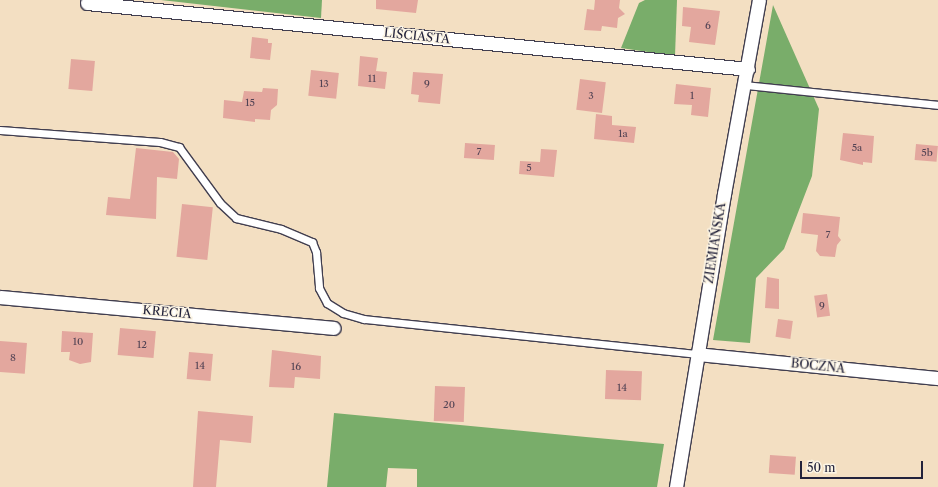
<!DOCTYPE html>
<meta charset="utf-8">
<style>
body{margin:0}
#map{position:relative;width:938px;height:487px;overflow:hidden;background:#f3dfc2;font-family:"Libre Caslon Text",serif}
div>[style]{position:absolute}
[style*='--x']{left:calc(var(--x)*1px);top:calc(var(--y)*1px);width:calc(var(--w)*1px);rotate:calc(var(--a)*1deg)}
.forest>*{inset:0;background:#79ad6a}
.building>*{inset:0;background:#e3a79e;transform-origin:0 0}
.roads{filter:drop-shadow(1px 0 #413e4f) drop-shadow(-1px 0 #413e4f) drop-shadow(0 1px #413e4f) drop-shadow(0 -1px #413e4f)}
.service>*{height:7px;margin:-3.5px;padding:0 3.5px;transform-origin:3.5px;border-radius:3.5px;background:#fff}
.minor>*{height:13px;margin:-6.5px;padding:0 6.5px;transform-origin:6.5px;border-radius:6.5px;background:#fff}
span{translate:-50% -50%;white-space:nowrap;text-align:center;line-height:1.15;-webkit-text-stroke:3px #fcf5e5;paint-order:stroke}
.number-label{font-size:10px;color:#524354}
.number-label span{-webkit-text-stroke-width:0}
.street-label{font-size:12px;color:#22223b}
.scale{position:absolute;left:800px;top:461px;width:123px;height:18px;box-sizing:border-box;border:2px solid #22223b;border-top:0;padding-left:5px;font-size:12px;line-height:14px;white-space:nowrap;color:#22223b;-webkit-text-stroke:3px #fcf5e5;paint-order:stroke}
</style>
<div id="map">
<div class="forest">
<i style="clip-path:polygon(161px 0,322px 0,321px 18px)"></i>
<i style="clip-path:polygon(645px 0,677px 0,675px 56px,621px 48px,639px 3px)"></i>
<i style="clip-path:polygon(773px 5px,819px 109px,812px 176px,784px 249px,756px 278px,750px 343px,713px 340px)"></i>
<i style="clip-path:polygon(334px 413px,586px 437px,664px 444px,657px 487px,417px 487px,417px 469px,388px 468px,386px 487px,327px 487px)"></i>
</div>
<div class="building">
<i style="clip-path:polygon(376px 0,418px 0,416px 13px,376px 9px)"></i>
<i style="clip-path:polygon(595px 0,620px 0,619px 8px,625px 14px,618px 18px,617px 28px,602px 26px,601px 31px,584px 30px,587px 9px,594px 10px)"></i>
<i style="clip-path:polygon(683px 7px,720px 11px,715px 45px,689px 42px,691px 27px,682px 26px)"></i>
<i style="clip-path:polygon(252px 37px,268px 39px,268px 43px,272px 43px,270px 60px,250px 58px)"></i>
<i style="clip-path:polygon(360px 56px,378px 58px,376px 71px,387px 72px,385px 89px,358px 86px)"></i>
<i style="left:71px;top:59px;width:24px;height:30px;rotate:5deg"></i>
<i style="left:311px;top:70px;width:28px;height:26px;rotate:6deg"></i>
<i style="clip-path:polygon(413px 72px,443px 74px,440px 104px,418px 102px,419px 95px,411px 94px)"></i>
<i style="left:580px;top:79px;width:26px;height:31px;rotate:7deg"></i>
<i style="clip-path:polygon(676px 84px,711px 88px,708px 117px,691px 115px,692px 105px,674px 104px)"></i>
<i style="clip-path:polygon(263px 88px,278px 89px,277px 105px,271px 110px,270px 120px,255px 119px,255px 122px,223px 118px,224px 100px,242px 102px,244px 91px,262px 92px)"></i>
<i style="clip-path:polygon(596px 114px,612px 116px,612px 125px,636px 127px,634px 143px,594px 139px)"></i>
<i style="clip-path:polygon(843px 133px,874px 136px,872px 163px,863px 162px,863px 165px,840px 160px)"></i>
<i style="left:465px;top:143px;width:30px;height:15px;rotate:4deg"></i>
<i style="left:916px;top:144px;width:22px;height:16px;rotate:5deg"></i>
<i style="clip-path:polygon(136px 148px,173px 152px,179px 159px,177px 179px,157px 177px,156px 219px,106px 215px,108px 197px,130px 199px)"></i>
<i style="clip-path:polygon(541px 149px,557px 150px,554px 177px,519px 174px,520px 161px,540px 162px)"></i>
<i style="left:182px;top:204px;width:31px;height:53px;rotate:6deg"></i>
<i style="clip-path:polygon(803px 213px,840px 217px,838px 236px,841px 240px,837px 245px,835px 257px,820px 256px,816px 251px,818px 235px,801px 233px)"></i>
<i style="clip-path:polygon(767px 277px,779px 279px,779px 309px,765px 308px)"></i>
<i style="left:827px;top:294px;width:22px;height:13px;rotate:82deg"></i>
<i style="left:778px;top:319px;width:15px;height:18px;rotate:8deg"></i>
<i style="left:120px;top:328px;width:36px;height:27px;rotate:5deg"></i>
<i style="clip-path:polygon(62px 331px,93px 333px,91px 362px,80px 364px,69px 360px,70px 352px,61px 352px)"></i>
<i style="left:0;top:341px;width:27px;height:31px;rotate:4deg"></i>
<i style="clip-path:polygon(272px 350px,321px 356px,320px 379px,295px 377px,294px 388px,269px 387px)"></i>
<i style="left:189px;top:352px;width:24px;height:27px;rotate:5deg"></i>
<i style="left:606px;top:370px;width:36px;height:29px;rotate:2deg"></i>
<i style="left:435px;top:386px;width:30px;height:35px;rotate:2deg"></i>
<i style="clip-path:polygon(198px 411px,253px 416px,251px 443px,220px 440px,216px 487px,193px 487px)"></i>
<i style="left:770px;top:455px;width:26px;height:18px;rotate:4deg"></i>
</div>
<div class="roads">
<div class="service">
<i style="--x:745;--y:85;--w:194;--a:5.9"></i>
<i style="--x:0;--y:130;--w:160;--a:4.3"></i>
<i style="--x:160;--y:142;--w:20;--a:15"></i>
<i style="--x:179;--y:147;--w:69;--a:53.8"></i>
<i style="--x:220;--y:203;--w:22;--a:43"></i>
<i style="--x:236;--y:218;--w:46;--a:13.7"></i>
<i style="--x:281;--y:229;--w:34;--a:23"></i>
<i style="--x:312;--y:242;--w:11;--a:68"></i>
<i style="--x:316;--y:252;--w:36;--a:85"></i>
<i style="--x:319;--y:288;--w:17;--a:62"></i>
<i style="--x:327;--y:303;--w:19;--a:32"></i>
<i style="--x:343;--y:313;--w:22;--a:16"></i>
<i style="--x:364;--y:319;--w:335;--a:6"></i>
</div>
<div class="minor">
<i style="--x:87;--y:3;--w:664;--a:5.7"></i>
<i style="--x:0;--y:297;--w:335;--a:5.3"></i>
<i style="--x:697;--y:354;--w:242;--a:5.7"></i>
<i style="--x:676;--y:487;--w:297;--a:-80.7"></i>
<i style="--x:724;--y:194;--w:197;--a:-79.8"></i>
</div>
</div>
<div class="number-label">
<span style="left:708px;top:26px">6</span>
<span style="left:372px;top:79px">11</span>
<span style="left:324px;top:84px">13</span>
<span style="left:427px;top:84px">9</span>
<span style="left:591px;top:96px">3</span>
<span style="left:692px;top:96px">1</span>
<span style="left:250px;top:103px">15</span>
<span style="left:623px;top:134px">1a</span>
<span style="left:857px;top:148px">5a</span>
<span style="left:479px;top:152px">7</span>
<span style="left:927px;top:153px">5b</span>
<span style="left:529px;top:168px">5</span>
<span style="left:828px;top:235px">7</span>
<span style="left:822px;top:306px">9</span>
<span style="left:78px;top:342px">10</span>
<span style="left:142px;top:345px">12</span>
<span style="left:13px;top:358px">8</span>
<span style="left:200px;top:366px">14</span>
<span style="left:296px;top:367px">16</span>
<span style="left:622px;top:388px">14</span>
<span style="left:449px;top:405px">20</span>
</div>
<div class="street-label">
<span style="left:417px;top:36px;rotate:6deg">LIŚCIASTA</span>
<span style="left:715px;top:243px;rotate:-81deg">ZIEMIAŃSKA</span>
<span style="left:167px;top:312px;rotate:5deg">KRECIA</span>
<span style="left:818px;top:366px;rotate:6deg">BOCZNA</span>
</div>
<div class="scale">50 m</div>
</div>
